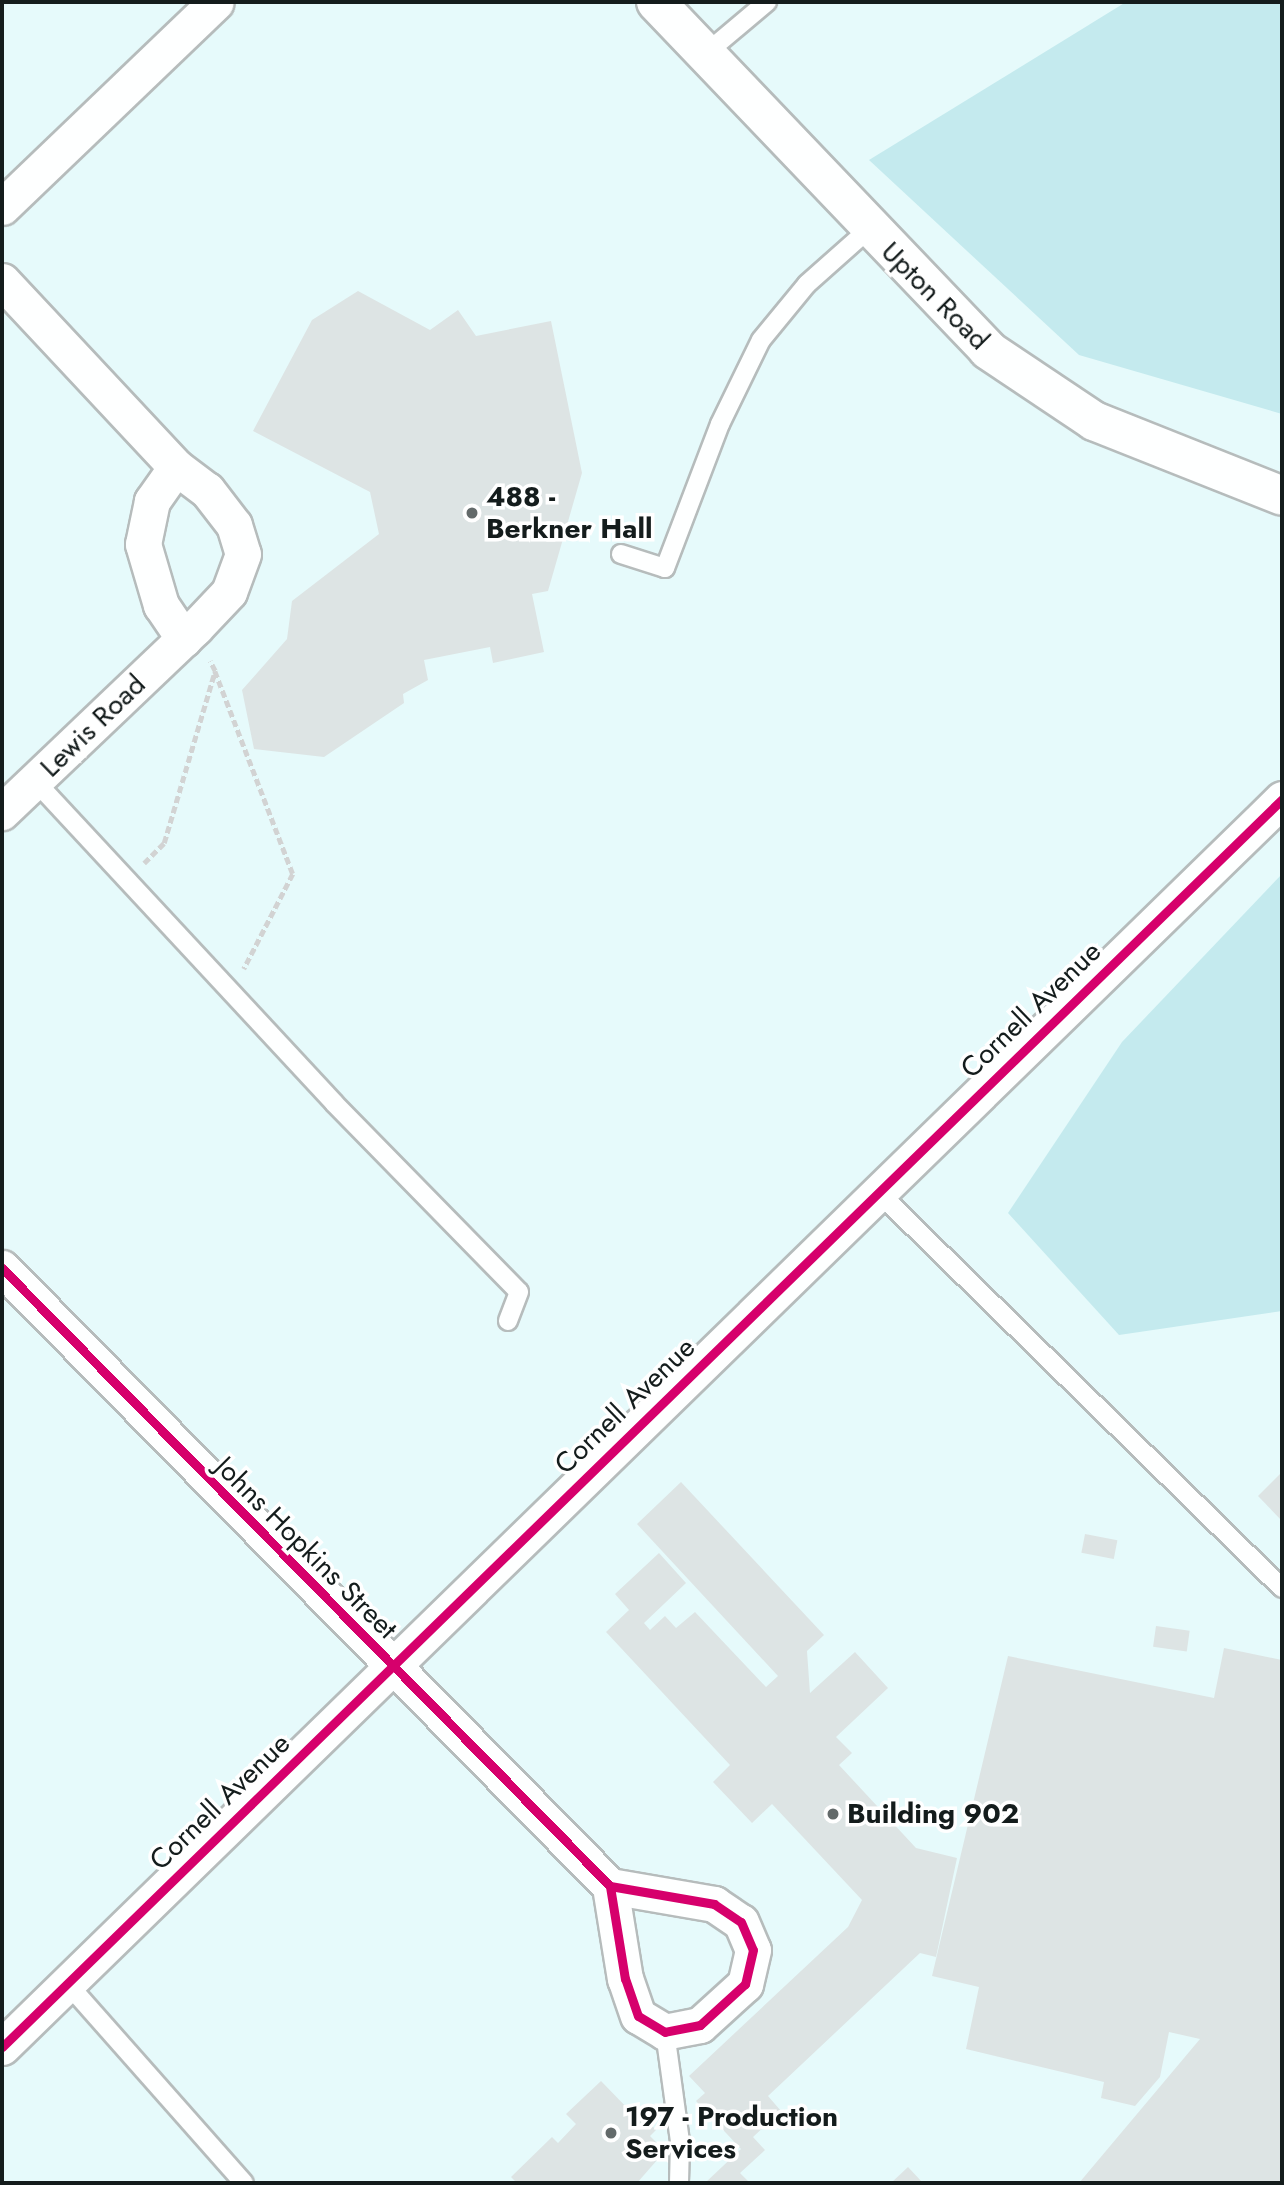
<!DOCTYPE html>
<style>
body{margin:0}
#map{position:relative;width:1284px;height:2185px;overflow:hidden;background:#f7fcfc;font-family:Jost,sans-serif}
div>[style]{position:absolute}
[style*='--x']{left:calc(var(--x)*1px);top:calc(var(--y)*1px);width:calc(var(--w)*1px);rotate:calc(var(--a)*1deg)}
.built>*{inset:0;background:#e6fafb;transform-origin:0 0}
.green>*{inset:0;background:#c4eaee}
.building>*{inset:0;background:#dde4e4;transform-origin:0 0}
.path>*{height:4.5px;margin-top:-2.25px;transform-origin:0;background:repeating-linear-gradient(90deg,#d2d3d3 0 7px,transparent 0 10.5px)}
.roads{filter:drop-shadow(2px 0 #b6bcbc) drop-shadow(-2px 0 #b6bcbc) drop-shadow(0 2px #b6bcbc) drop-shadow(0 -2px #b6bcbc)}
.service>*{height:18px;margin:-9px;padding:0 9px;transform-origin:9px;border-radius:9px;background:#feffff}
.minor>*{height:35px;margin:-17.5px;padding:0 17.5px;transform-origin:17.5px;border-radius:17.5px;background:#feffff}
.tertiary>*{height:38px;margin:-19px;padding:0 19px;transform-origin:19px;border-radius:19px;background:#feffff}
.cycleway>*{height:9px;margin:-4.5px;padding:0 4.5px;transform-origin:4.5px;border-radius:4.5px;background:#d6006c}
.dots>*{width:19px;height:19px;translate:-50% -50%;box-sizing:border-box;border:4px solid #fff;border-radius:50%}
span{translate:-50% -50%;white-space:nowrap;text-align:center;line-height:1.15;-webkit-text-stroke:7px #fff;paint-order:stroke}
.street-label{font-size:28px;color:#141c1c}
.poi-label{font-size:28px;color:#141c1c;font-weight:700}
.left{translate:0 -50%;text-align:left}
.frame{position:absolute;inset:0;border:4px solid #141c1c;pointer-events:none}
</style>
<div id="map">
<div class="built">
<i style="left:2px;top:2px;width:1280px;height:2181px"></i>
</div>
<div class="green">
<i style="clip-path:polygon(1126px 2px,1282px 2px,1282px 414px,1079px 355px,869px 160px)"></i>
<i style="clip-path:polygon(1282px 874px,1282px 1311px,1119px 1335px,1008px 1213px,1122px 1042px)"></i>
</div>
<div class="building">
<i style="clip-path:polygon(358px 291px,430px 330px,458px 310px,476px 336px,551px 321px,582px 473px,548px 591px,532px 594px,544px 652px,493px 663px,490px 647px,424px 660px,428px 680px,403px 694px,404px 703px,324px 757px,254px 749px,242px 690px,287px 639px,292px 601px,379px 534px,370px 492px,253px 431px,312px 320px)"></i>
<i style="clip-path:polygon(1282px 1472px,1282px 1521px,1258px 1496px)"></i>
<i style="clip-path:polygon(681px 1482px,824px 1635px,807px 1651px,810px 1693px,855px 1652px,888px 1688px,836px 1737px,852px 1753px,839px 1765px,916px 1848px,957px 1858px,936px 1957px,920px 1953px,768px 2096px,781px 2111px,753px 2137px,765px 2150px,740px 2173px,750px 2183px,705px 2183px,741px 2149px,696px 2101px,705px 2093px,689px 2076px,848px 1927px,862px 1900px,772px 1804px,752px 1823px,713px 1782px,730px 1765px,606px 1632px,629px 1610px,615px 1594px,659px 1553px,686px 1583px,644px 1623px,650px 1630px,665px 1616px,676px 1628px,695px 1612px,766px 1687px,778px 1676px,637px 1524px)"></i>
<i style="left:1085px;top:1534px;width:33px;height:19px;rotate:11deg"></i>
<i style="left:1156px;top:1626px;width:34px;height:21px;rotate:8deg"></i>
<i style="clip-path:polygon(1224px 1648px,1282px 1660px,1282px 2183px,1079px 2183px,1200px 2039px,1169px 2032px,1160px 2077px,1135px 2106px,1101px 2098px,1104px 2082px,966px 2049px,979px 1987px,932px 1976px,1008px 1656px,1214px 1698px)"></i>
<i style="clip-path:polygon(601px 2081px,633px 2114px,637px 2110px,656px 2130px,650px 2136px,665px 2151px,637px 2183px,517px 2183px,511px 2177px,552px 2137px,558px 2143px,576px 2124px,566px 2114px)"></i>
<i style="clip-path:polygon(908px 2167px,923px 2183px,891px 2183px)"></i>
</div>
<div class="path">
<i style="--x:215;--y:671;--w:217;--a:69"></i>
<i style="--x:293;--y:874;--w:107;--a:117.3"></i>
<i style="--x:144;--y:863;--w:28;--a:-45"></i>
<i style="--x:164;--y:843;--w:179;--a:-73.5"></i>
<i style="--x:215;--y:671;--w:11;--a:-117"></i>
</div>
<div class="roads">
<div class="service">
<i style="--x:705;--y:54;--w:81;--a:-40"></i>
<i style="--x:621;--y:554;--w:46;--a:17.7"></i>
<i style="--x:665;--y:568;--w:154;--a:-69.1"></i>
<i style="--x:720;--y:424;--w:93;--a:-64"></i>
<i style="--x:761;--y:340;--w:72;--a:-50.6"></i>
<i style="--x:807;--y:284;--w:83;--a:-41.6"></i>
<i style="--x:35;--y:781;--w:439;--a:47.1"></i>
<i style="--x:334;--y:1103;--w:264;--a:45.6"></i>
<i style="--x:519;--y:1292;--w:31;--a:111"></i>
<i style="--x:877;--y:1191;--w:567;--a:44.43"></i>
<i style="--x:67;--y:1983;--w:267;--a:48.5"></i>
<i style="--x:665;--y:2032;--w:111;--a:82.2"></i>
<i style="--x:680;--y:2142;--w:41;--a:91.4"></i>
</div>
<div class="minor">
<i style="--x:2;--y:207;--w:296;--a:-43.8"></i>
<i style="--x:2;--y:281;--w:255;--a:46.9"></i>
<i style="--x:176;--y:467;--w:39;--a:37"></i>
<i style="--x:207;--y:490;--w:44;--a:52.4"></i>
<i style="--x:234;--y:525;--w:30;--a:73"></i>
<i style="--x:243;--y:554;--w:40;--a:110.2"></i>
<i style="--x:229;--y:592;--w:50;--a:133.4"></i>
<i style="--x:195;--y:628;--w:267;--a:136.4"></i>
<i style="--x:176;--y:467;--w:42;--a:125.2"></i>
<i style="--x:152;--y:501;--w:44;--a:101.8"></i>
<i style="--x:143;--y:544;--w:64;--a:73.6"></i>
<i style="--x:161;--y:605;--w:41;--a:55.9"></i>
<i style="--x:2;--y:1268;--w:867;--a:45.47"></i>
<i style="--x:610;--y:1886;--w:106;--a:9.8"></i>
<i style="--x:714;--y:1904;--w:32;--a:34"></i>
<i style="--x:741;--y:1922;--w:30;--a:67"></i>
<i style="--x:753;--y:1950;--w:35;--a:103"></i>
<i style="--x:745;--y:1984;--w:61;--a:137.7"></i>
<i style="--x:700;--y:2025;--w:36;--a:169"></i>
<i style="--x:665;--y:2032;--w:31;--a:-149"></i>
<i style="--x:638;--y:2016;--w:39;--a:-109"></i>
<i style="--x:625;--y:1979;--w:94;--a:-99.2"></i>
<i style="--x:2;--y:2047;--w:1788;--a:-44.27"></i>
</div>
<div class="tertiary">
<i style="--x:656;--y:2;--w:481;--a:46.3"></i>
<i style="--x:988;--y:350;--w:128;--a:33.8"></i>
<i style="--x:1094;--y:421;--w:202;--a:21.7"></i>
</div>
</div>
<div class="cycleway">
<i style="--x:2;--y:1268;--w:867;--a:45.47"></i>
<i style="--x:610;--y:1886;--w:106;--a:9.8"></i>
<i style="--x:714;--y:1904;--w:32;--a:34"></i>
<i style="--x:741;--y:1922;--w:30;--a:67"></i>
<i style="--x:753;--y:1950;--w:35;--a:103"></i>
<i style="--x:745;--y:1984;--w:61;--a:137.7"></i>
<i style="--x:700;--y:2025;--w:36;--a:169"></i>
<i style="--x:665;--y:2032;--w:31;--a:-149"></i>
<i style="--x:638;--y:2016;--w:39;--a:-109"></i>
<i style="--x:625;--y:1979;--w:94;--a:-99.2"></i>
<i style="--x:2;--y:2047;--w:1788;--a:-44.27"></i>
</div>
<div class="dots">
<i style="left:472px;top:513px;background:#636a6a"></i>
<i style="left:833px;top:1814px;background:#636a6a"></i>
<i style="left:611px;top:2133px;background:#636a6a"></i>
</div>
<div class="street-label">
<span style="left:935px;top:296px;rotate:45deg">Upton Road</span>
<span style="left:93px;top:726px;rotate:-44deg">Lewis Road</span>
<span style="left:1031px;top:1010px;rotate:-44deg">Cornell Avenue</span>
<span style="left:625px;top:1406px;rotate:-44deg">Cornell Avenue</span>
<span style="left:306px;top:1548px;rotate:45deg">Johns Hopkins Street</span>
<span style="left:220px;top:1802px;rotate:-44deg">Cornell Avenue</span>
</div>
<div class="poi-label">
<span class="left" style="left:486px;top:513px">488 -<br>Berkner Hall</span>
<span class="left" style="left:847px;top:1814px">Building 902</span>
<span class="left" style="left:625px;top:2133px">197 - Production<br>Services</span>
</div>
<div class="frame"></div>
</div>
